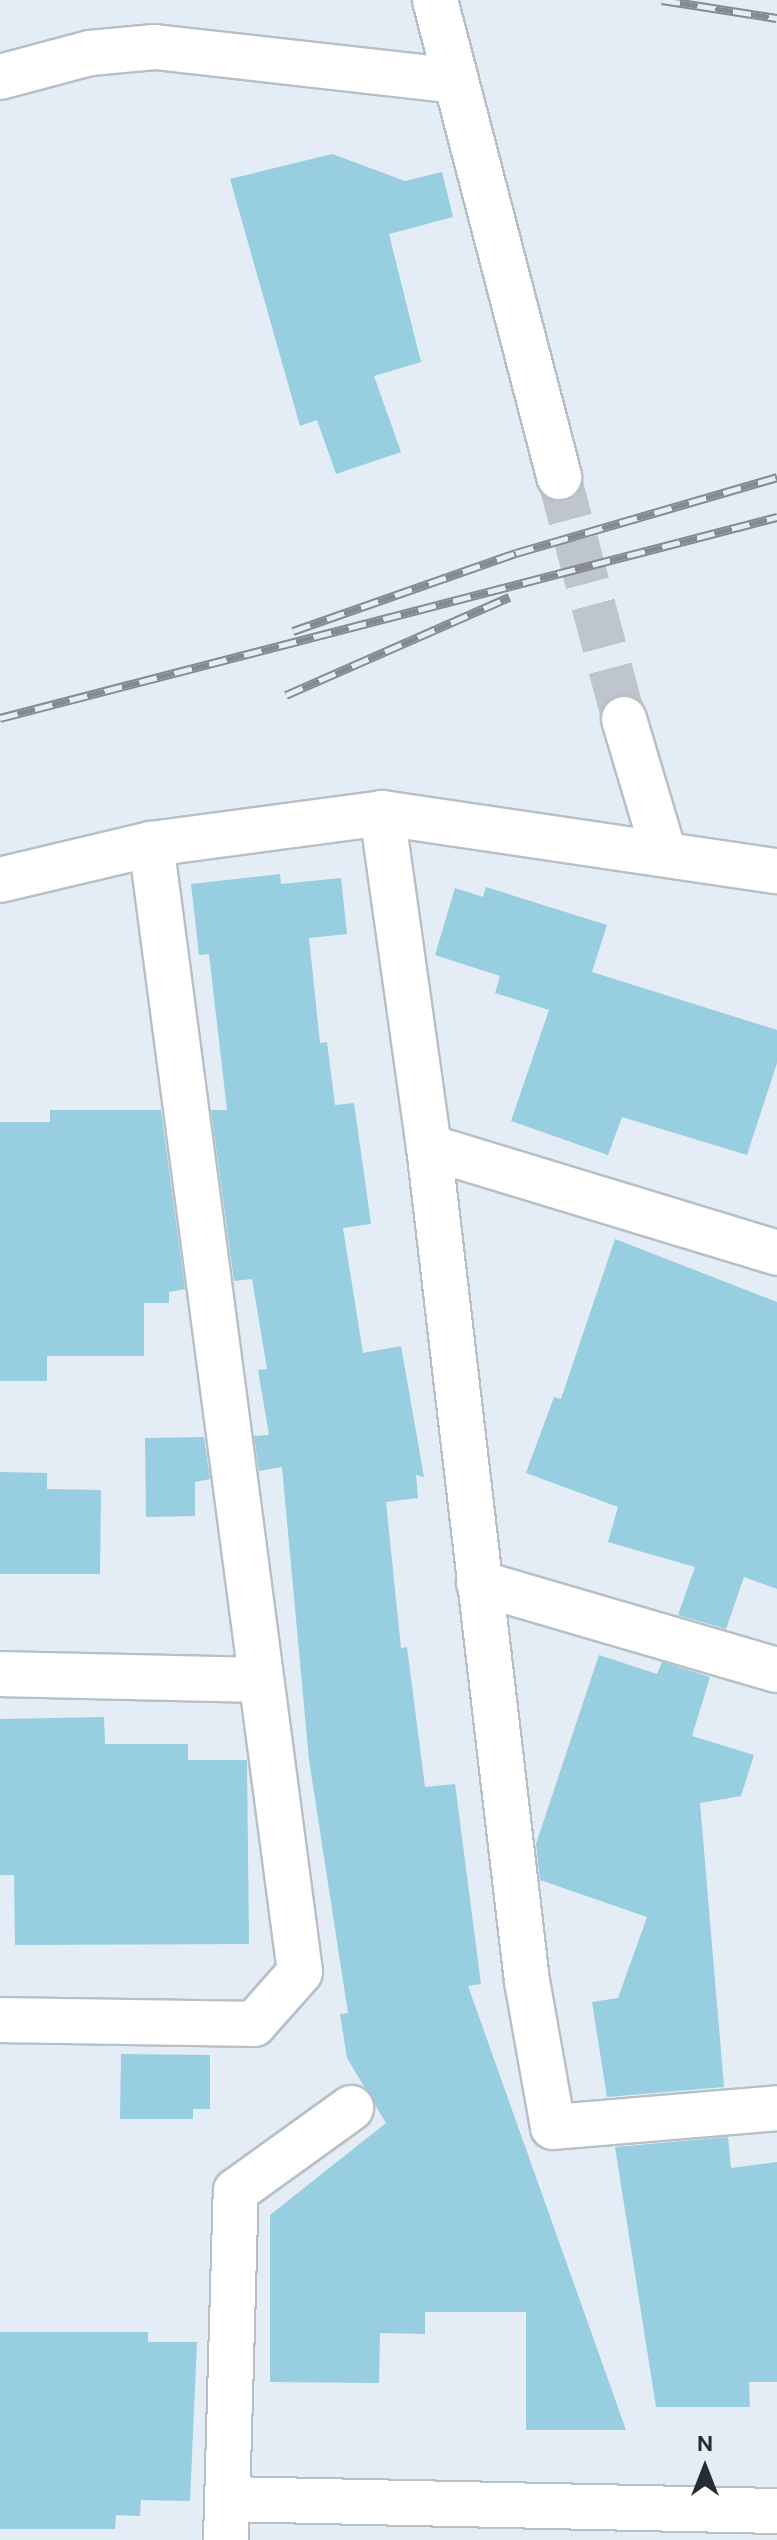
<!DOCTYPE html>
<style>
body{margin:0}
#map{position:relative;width:777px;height:2540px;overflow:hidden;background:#e4ecf5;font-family:"DM Sans",sans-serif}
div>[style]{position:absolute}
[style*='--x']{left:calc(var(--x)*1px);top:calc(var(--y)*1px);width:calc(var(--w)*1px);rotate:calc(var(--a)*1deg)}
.building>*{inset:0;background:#97cee0}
.street-tunnel>*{height:44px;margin-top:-22px;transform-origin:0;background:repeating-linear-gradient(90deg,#bec5cd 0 44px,transparent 0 66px)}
.roads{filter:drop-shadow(2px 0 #b7bfc7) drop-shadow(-2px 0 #b7bfc7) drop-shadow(0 2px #b7bfc7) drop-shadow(0 -2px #b7bfc7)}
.street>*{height:44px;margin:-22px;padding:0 22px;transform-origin:22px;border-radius:22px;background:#fff}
.rail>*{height:9px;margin-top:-4.5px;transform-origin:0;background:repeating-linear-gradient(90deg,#e4ecf5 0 18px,#858a91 0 36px);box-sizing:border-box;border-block:2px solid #858a91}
span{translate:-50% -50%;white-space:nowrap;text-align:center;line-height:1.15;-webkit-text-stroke:6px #e4ecf5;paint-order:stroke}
.north{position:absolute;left:665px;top:2428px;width:80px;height:80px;-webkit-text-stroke:6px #e4ecf5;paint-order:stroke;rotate:0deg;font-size:22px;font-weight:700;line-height:32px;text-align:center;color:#282b2f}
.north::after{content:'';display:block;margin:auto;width:28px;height:36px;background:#282b2f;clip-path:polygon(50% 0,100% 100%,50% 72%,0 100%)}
</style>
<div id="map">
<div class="building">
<i style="clip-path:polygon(332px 154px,405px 181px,442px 172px,453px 217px,389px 234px,421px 362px,374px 376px,401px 452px,336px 474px,317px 420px,300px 426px,230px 179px)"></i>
<i style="clip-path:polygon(280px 874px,281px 884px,341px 878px,347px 934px,309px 938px,320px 1043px,327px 1042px,335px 1105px,354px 1103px,371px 1224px,343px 1228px,363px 1353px,401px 1346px,424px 1477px,416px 1475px,418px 1498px,386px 1502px,401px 1648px,407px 1647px,425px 1787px,455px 1784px,481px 1984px,468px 1986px,626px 2430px,526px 2430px,526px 2312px,425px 2312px,425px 2334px,380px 2333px,379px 2383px,270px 2382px,270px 2215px,386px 2123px,347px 2058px,340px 2014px,348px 2013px,309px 1760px,282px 1467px,259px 1471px,254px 1436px,269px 1435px,258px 1370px,267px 1369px,252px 1279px,234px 1281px,211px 1110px,227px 1110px,209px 954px,199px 955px,191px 884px)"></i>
<i style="clip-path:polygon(486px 887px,607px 925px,592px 972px,777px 1030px,777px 1063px,747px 1155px,622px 1117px,608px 1155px,511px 1121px,549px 1010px,495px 993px,500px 976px,435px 955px,455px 888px,483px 897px)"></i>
<i style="clip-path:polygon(50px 1110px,161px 1110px,185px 1289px,169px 1292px,169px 1303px,144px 1303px,144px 1356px,47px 1356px,47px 1381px,0 1381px,0 1122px,50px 1122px)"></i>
<i style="clip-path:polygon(615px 1239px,777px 1302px,777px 1589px,744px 1577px,726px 1629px,678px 1615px,695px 1567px,608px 1542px,618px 1507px,526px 1473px,554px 1397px,561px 1399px)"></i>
<i style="clip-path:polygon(204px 1437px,210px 1479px,195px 1482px,195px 1516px,146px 1517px,145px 1438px)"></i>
<i style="clip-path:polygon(0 1472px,47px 1473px,47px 1489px,101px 1490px,100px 1574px,0 1574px)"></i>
<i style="clip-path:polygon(599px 1655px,657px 1674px,662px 1662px,710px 1677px,692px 1736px,754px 1755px,741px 1796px,700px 1803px,724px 2087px,607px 2097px,592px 2002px,618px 1998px,647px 1917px,540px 1880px,536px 1844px)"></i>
<i style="clip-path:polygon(104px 1717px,105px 1744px,188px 1744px,188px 1760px,247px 1760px,249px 1944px,15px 1945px,14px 1875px,0 1875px,0 1719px)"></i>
<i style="clip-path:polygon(121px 2054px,210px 2055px,210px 2109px,193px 2109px,193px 2119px,120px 2119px)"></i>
<i style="clip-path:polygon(728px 2137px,731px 2168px,777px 2162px,777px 2382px,749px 2382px,750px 2407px,656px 2407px,615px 2147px)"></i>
<i style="clip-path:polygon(0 2332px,148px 2332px,148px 2342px,197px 2342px,190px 2501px,141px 2500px,140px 2516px,116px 2515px,115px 2529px,0 2529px)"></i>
</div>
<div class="street-tunnel">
<i style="--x:559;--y:477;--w:251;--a:75"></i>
</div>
<div class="roads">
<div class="street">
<i style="--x:435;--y:0;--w:493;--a:75.4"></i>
<i style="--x:0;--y:77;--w:93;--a:-14.9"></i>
<i style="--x:90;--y:53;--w:65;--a:-5.3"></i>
<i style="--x:155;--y:47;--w:303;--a:6.4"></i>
<i style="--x:624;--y:719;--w:140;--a:73.4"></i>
<i style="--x:382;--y:813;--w:337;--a:82"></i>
<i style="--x:429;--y:1147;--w:840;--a:83.3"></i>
<i style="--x:527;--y:1981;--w:148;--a:79.9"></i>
<i style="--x:553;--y:2127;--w:225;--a:-4.8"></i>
<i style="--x:0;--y:880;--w:155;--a:-13.4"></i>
<i style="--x:151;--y:844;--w:233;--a:-7.6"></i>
<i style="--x:382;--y:813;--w:399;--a:8.4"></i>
<i style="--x:429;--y:1147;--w:364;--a:16.9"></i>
<i style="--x:479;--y:1583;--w:310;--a:16.3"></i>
<i style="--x:0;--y:1674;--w:261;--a:1.3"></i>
<i style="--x:0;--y:2020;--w:254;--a:0.9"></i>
<i style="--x:254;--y:2024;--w:69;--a:-48.5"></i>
<i style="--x:300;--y:1972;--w:1138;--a:-97.52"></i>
<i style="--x:227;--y:2499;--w:550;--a:1.25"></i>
<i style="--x:226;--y:2540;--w:349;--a:-88.4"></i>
<i style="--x:236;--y:2191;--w:142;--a:-35.8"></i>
</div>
</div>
<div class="rail">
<i style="--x:662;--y:0;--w:116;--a:8.9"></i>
<i style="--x:293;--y:631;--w:236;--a:-19.3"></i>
<i style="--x:516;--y:553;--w:272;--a:-16.2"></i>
<i style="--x:286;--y:695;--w:244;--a:-23.7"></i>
<i style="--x:0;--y:718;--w:803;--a:-14.5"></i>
</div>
<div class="north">N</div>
</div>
